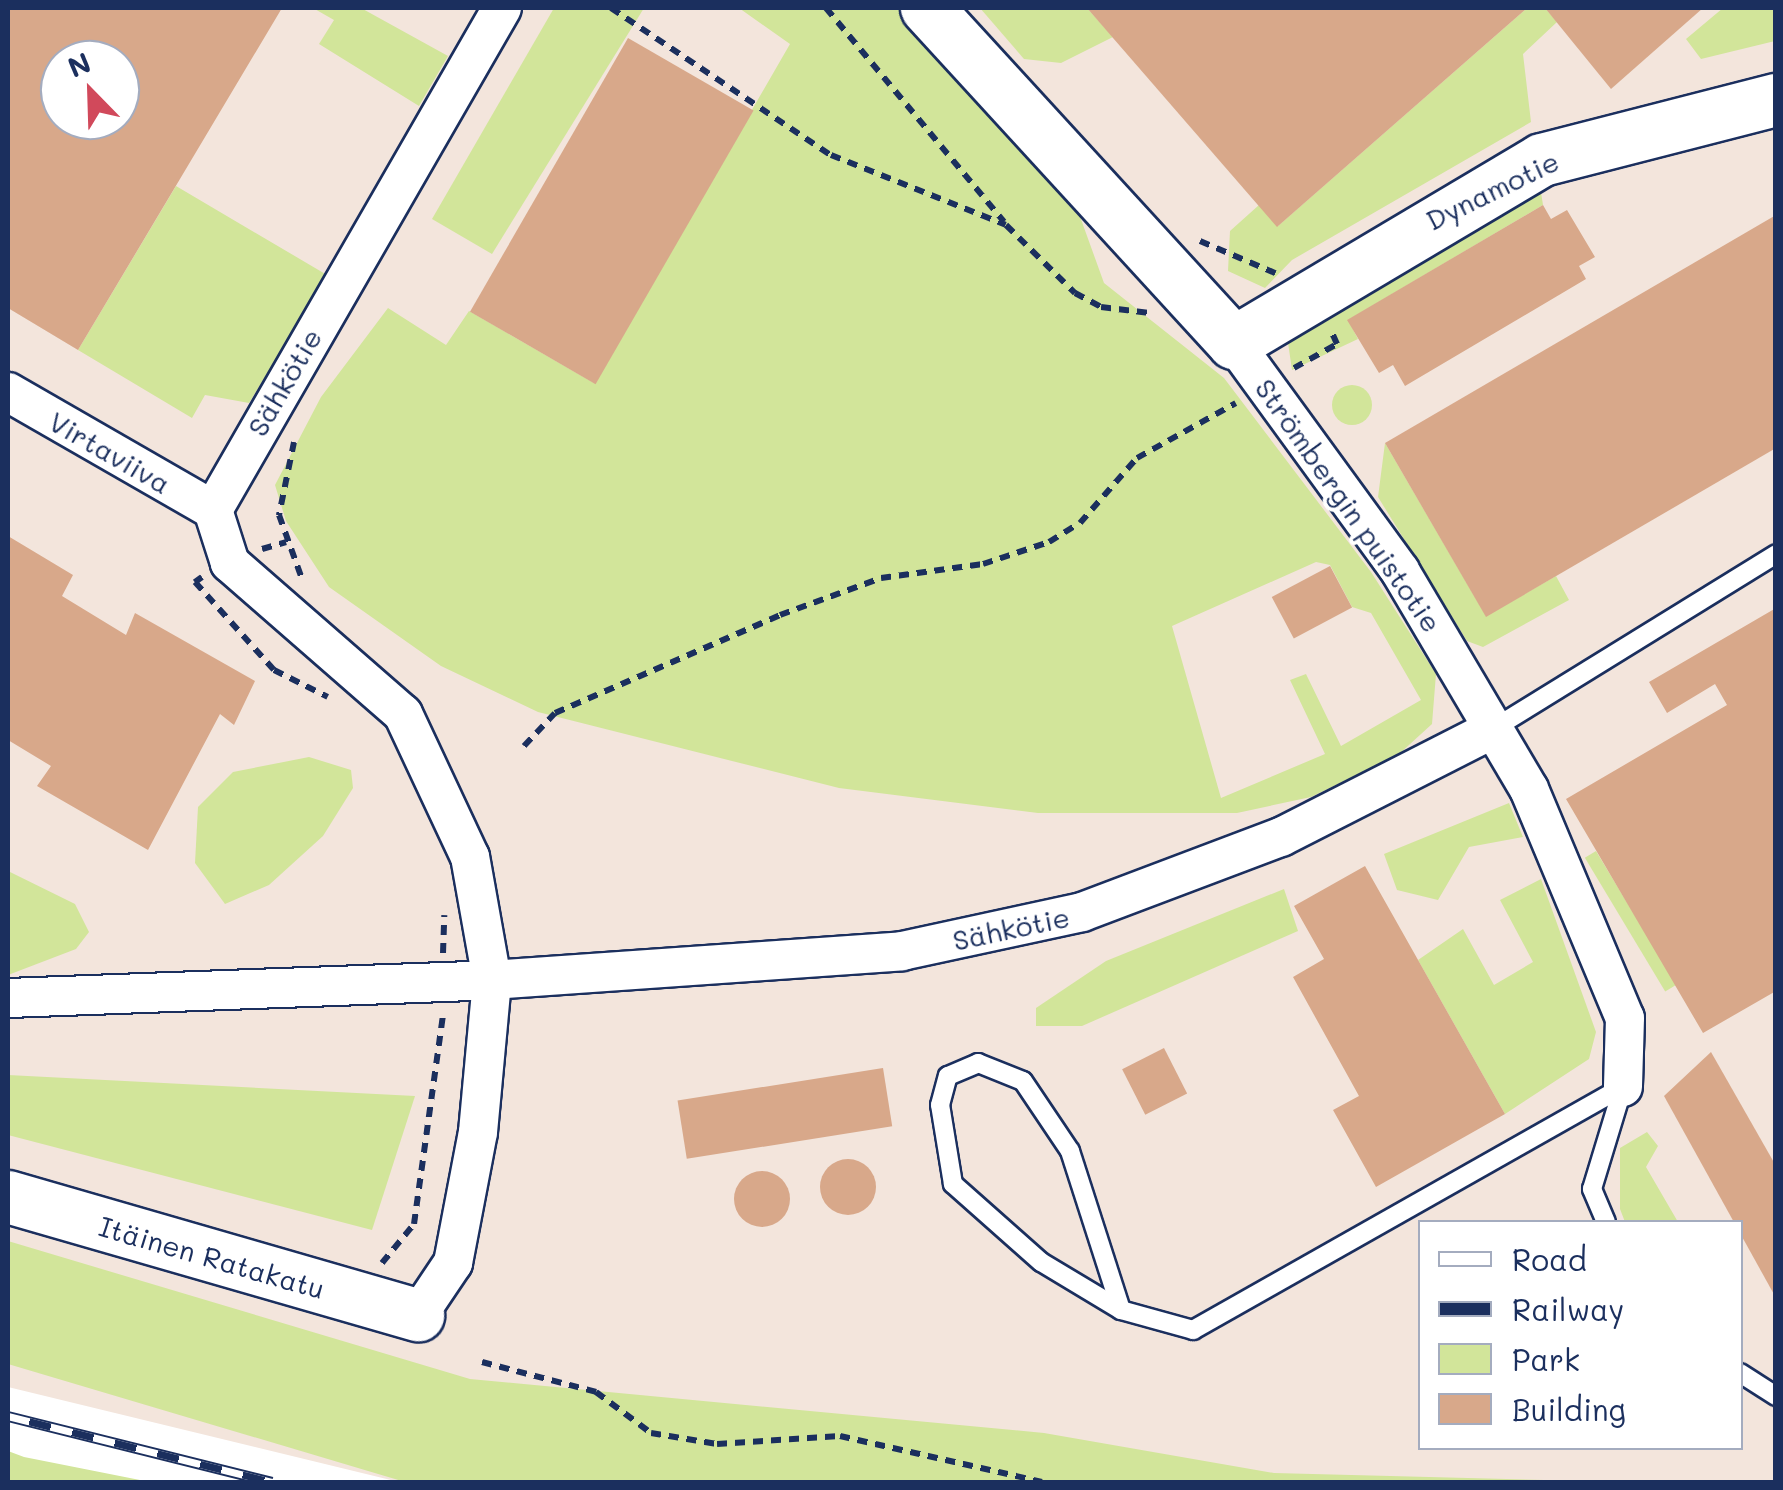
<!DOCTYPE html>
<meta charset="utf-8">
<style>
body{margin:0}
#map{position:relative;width:1783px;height:1490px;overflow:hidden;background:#fff;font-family:Mali,sans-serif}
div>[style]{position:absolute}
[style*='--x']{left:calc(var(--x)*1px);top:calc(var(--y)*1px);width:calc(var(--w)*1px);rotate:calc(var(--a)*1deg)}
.built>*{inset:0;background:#f3e5dc}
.green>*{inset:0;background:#d2e59a;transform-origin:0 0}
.round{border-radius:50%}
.building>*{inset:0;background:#d8a88a;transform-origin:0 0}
.path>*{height:6px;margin-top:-3px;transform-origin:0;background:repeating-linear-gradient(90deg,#1b2f5e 0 10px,transparent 0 18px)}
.roads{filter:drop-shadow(2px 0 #1b2f5e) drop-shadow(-2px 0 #1b2f5e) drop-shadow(0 2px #1b2f5e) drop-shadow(0 -2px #1b2f5e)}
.lane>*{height:18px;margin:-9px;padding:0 9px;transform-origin:9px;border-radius:9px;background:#fff}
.street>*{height:38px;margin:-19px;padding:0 19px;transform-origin:19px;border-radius:19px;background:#fff}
.secondary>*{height:52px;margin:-26px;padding:0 26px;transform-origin:26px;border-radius:26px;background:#fff}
.rail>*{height:11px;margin-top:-5.5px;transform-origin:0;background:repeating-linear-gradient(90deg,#fff 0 22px,#1b2f5e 0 44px);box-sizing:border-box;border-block:2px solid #1b2f5e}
span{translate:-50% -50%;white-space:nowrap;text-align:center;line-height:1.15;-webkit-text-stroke:8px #fff;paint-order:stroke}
.street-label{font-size:28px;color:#1b2f5e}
.frame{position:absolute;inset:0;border:10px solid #1b2f5e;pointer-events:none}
.legend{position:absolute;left:1418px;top:1220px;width:325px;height:230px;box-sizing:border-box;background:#fff;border:2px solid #a4acbf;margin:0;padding:12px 18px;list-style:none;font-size:30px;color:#1b2f5e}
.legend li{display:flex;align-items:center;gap:20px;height:50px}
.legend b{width:50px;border:2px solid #a4acbf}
.north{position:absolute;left:40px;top:40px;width:100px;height:100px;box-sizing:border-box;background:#fff;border:2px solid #a4acbf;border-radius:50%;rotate:337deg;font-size:28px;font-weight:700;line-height:40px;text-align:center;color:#1b2f5e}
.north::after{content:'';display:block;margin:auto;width:35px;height:45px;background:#d1495b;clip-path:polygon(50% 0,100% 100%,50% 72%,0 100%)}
</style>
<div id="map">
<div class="built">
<i style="clip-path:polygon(evenodd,8px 8px,1775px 8px,1775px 1482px,399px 1482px,8px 1387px,8px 8px,60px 60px,120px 60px,120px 120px,60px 120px,60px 60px,8px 8px,1420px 1222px,1740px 1222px,1740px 1448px,1420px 1448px,1420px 1222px)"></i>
</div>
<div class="green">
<i style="clip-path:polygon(313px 8px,361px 8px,448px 56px,419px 106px,319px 44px,334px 20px)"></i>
<i style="clip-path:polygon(554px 8px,644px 8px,492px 254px,432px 219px)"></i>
<i style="clip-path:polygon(evenodd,739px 8px,900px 8px,1078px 211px,1104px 283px,1224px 378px,1371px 572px,1436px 674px,1432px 724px,1398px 755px,1311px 797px,1237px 813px,1038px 813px,839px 788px,538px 712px,441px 666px,329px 587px,286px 521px,275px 485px,321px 397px,388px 308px,446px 345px,469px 311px,594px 383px,790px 44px,739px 8px,1316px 562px,1330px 565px,1352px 607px,1371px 613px,1421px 700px,1341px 746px,1306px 674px,1290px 680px,1325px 754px,1221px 798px,1172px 626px,1316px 562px)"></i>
<i style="clip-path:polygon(980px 8px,1087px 8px,1113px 37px,1061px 63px,1024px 59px)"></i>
<i style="clip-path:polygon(1527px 8px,1545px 8px,1557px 22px,1523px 54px,1531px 122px,1292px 260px,1265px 288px,1228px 271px,1230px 231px,1259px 205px,1278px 226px)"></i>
<i style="clip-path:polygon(1723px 8px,1775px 8px,1775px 41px,1701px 59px,1686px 39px)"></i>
<i style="clip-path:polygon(176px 186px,327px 275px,249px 403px,205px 395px,192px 418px,78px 350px)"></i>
<i style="clip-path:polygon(1540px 186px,1543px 205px,1348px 320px,1358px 339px,1292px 370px,1287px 336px)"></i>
<i class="round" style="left:1332px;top:385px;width:40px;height:40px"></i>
<i style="clip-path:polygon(1385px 443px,1486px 616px,1556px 576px,1569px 600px,1483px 647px,1467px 641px,1378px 497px)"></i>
<i style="clip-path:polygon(309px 757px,351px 770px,353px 788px,323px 836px,269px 885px,225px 904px,195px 863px,198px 807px,233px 772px)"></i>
<i style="clip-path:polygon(1509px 803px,1523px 837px,1469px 847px,1438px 900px,1397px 890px,1384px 854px)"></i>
<i style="left:1596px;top:851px;width:156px;height:13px;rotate:59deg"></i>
<i style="clip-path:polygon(8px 871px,75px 904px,89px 932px,76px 949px,8px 975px)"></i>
<i style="clip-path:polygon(1541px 879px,1596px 1032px,1589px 1059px,1505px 1114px,1418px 960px,1463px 929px,1494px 985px,1533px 962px,1500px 900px)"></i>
<i style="clip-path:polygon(1284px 889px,1298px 931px,1082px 1026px,1036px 1026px,1036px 1008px,1106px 961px)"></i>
<i style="clip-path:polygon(8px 1075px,415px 1096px,372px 1230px,8px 1135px)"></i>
<i style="clip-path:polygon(1647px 1132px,1658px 1146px,1646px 1167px,1678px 1222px,1625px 1222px,1620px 1209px,1620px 1148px)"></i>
<i style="clip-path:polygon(8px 1241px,470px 1379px,1044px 1433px,1274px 1473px,1625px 1482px,405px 1482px,8px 1364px)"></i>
<i style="clip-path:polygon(8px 1451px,24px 1457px,150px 1482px,8px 1482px)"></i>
</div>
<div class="building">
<i style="clip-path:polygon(evenodd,8px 8px,282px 8px,78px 350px,8px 308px,8px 8px,60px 60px,120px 60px,120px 120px,60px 120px,60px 60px)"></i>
<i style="clip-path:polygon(1087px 8px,1527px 8px,1277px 227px)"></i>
<i style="clip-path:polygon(1545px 8px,1703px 8px,1611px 89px)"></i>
<i style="left:628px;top:38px;width:145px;height:316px;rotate:30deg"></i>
<i style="clip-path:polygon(1543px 205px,1551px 219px,1567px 210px,1595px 257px,1579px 266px,1586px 279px,1405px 386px,1393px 365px,1379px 373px,1347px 320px)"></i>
<i style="clip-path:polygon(1776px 215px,1776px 448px,1486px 617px,1385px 443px)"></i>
<i style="clip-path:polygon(8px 536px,73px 575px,62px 596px,126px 635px,135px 613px,255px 681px,234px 725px,220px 714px,148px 850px,37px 786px,51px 766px,8px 740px)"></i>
<i style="left:1330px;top:566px;width:47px;height:66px;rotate:62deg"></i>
<i style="clip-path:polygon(1776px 608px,1776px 991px,1703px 1033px,1566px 799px,1727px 705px,1715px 684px,1667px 713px,1649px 682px)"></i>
<i style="clip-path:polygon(1365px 866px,1505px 1114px,1376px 1187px,1333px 1110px,1359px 1096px,1293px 977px,1324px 959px,1294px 906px)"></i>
<i style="left:1164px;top:1048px;width:51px;height:47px;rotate:63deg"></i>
<i style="clip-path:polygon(1711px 1052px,1776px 1166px,1776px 1298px,1664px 1096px)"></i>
<i style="left:883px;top:1068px;width:59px;height:208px;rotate:81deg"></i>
<i class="round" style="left:820px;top:1159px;width:56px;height:56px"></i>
<i class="round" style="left:734px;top:1171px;width:56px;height:56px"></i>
</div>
<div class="path">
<i style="--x:611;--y:8;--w:265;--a:33.8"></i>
<i style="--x:831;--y:155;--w:188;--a:21.8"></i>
<i style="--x:1006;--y:225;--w:97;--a:44.6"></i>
<i style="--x:1075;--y:293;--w:30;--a:28"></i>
<i style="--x:1101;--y:307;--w:49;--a:7"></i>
<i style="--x:826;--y:8;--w:278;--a:50.2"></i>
<i style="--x:1200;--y:241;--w:82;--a:23.1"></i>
<i style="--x:1294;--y:368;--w:49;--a:-29.2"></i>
<i style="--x:1337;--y:344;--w:12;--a:-114"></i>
<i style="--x:294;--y:442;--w:75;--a:101.6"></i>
<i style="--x:279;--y:515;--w:68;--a:70.2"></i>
<i style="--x:262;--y:549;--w:25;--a:-16"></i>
<i style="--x:202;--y:577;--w:9;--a:144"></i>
<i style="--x:195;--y:582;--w:118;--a:48.1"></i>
<i style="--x:274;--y:670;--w:60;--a:26.6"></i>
<i style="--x:524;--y:746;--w:45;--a:-46.8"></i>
<i style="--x:555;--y:713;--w:245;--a:-23.5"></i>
<i style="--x:780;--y:615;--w:108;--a:-20.1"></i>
<i style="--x:881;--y:578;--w:103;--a:-7.8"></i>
<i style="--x:983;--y:564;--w:70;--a:-18.4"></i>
<i style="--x:1049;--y:542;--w:36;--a:-32"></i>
<i style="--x:1080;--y:523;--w:86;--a:-48.8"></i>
<i style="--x:1137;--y:458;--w:113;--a:-29.1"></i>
<i style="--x:443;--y:953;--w:38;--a:-88"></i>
<i style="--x:382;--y:1263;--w:50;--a:-50.6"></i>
<i style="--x:414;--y:1224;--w:211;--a:-82.1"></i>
<i style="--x:482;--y:1362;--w:118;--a:14.7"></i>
<i style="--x:596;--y:1392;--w:69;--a:36.7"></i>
<i style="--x:651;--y:1433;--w:67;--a:9.5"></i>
<i style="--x:717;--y:1444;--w:123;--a:-3.7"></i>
<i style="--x:840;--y:1436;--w:207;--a:12.8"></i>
</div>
<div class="roads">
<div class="lane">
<i style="--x:1493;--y:729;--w:333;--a:-31.7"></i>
<i style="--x:1606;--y:1222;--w:36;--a:-113"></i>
<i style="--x:1592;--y:1189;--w:107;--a:-73.1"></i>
<i style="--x:1121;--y:1310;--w:93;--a:-149"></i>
<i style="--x:1041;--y:1262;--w:118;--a:-138.4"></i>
<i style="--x:953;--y:1184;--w:80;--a:-99.3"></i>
<i style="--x:940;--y:1105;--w:30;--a:-75"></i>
<i style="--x:948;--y:1076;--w:33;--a:-23"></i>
<i style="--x:978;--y:1063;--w:48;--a:21.8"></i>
<i style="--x:1023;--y:1081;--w:84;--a:56.1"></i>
<i style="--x:1070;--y:1151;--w:167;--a:72.2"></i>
<i style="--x:1121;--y:1310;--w:75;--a:15.5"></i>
<i style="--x:1193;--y:1330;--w:494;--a:-29.5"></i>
<i style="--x:1740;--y:1373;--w:43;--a:32.6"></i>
</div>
<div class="street">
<i style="--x:1234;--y:343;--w:282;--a:53.9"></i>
<i style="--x:1400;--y:571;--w:253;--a:59.4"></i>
<i style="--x:1529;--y:789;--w:248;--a:67.3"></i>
<i style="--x:1625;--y:1018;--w:69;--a:91.7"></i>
<i style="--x:8;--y:392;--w:237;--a:29.9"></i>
<i style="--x:8;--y:998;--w:484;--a:-2.1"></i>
<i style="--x:492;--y:980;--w:125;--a:-100.1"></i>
<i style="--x:470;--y:857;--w:158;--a:-115.1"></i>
<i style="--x:403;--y:714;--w:230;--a:-138.9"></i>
<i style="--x:230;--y:563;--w:56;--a:-107.8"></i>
<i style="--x:213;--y:510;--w:579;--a:-60.07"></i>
<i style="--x:418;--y:1315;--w:63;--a:-56.1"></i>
<i style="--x:453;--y:1263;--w:133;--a:-79.2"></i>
<i style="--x:478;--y:1132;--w:153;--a:-84.7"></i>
<i style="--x:492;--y:980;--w:411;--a:-4"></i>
<i style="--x:902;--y:951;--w:184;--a:-12.2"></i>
<i style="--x:1082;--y:912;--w:213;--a:-20.7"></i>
<i style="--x:1281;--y:837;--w:238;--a:-27"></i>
</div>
<div class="secondary">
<i style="--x:927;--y:8;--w:454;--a:47.5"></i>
<i style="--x:1234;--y:343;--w:358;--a:-30.7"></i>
<i style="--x:1542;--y:160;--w:242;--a:-14.4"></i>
<i style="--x:8;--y:1197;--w:427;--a:16.1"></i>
</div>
</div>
<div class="rail">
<i style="--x:8;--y:1416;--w:272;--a:14"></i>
</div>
<div class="street-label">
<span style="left:1492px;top:190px;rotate:-26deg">Dynamotie</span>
<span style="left:284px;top:382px;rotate:-60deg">Sähkötie</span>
<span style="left:110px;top:452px;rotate:30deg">Virtaviiva</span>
<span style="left:1349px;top:505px;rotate:55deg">Strömbergin puistotie</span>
<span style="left:1011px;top:928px;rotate:-12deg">Sähkötie</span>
<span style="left:212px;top:1257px;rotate:16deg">Itäinen Ratakatu</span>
</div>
<div class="frame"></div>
<ul class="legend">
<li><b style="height:12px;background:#fff"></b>Road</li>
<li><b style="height:12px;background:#1b2f5e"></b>Railway</li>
<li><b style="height:28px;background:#d2e59a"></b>Park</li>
<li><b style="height:28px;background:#d8a88a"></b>Building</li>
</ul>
<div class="north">N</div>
</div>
